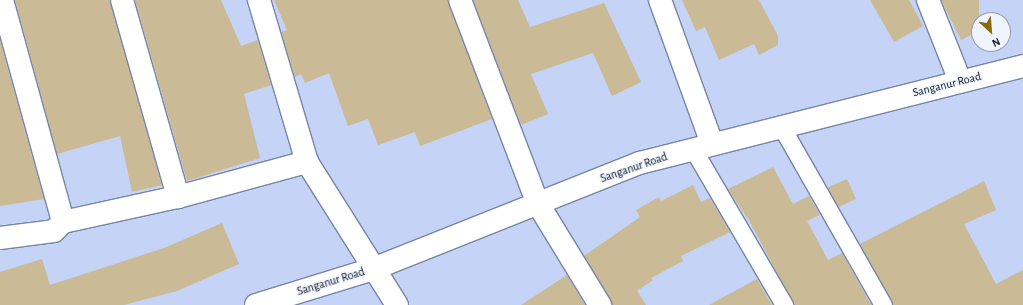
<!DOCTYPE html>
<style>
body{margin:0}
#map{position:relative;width:1023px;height:305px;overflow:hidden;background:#c4d3f6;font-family:"Alegreya Sans",sans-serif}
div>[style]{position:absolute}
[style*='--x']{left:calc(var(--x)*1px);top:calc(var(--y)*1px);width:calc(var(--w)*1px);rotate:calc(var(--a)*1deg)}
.building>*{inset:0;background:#caba96;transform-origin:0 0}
.roads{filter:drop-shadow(1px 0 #7785a5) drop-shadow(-1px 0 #7785a5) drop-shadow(0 1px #7785a5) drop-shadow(0 -1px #7785a5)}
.service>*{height:17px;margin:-8.5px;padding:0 8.5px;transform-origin:8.5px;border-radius:8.5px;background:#fff}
.minor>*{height:22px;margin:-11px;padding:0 11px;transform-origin:11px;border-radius:11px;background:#fff}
.tertiary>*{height:22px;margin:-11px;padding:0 11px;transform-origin:11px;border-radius:11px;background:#fff}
.secondary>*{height:22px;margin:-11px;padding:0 11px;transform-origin:11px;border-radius:11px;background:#fff}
span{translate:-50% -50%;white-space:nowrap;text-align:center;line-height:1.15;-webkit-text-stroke:3px #eff4ff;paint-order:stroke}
.street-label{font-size:12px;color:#141925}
.north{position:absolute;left:971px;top:12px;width:40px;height:40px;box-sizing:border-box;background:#eff4ff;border:1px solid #979ca8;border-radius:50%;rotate:154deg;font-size:11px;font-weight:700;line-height:16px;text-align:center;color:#141925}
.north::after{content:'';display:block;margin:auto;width:14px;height:18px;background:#896a08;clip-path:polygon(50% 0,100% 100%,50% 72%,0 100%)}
</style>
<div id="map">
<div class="building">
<i style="clip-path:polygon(15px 0,110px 0,162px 185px,132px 192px,120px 136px,57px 154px)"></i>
<i style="clip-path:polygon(135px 0,221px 0,241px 46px,258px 40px,271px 85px,244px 94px,260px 158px,187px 181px)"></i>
<i style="clip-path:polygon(274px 0,448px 0,492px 119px,420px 146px,415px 132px,378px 145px,368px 119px,348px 126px,329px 73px,305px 83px,301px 74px,295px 77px,281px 32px,287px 30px)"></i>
<i style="clip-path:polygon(473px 0,518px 0,530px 27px,604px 3px,641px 82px,612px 96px,593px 53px,531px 74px,548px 114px,521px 125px)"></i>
<i style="clip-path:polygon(682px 0,759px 0,778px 36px,778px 45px,759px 55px,754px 44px,719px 60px,705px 27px,696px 31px)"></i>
<i style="clip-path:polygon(870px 0,909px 0,923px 26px,894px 42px)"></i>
<i style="clip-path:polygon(941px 0,979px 0,979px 31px,961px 40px)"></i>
<i style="clip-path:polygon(0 40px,44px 199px,0 206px)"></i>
<i style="clip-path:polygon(773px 167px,793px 204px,809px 196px,820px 215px,807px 221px,828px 260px,842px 253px,871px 305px,794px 305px,750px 222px,728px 189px)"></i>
<i style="left:847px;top:179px;width:22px;height:21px;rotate:66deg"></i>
<i style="clip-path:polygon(984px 181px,996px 210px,964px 224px,996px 284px,1023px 270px,1023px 305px,893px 305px,860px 244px)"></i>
<i style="clip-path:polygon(693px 185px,701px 202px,710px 198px,730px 232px,681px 256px,683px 261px,651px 278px,653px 280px,637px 291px,646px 305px,612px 305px,584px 256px,640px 217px,636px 210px,659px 197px,661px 201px)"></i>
<i style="clip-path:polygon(222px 223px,239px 264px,177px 291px,124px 305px,0 305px,0 272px,42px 259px,50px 285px,164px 248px)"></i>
<i style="clip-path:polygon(567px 275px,585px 305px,521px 305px)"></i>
<i style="clip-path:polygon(757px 279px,772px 305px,709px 305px)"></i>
</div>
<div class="roads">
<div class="service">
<i style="--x:781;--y:126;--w:206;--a:60.3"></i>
<i style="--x:693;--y:149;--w:181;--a:59.7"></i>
</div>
<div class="minor">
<i style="--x:2;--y:0;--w:230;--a:74.6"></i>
<i style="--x:122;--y:0;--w:205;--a:74.1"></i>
<i style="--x:460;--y:0;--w:218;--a:69.1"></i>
<i style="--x:538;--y:204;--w:119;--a:58.5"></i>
<i style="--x:660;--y:0;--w:153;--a:70.1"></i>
<i style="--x:928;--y:0;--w:87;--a:68.4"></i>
<i style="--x:0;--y:238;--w:54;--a:-7.4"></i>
<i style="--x:54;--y:231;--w:13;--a:-45"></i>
<i style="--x:63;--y:222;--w:118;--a:-12.3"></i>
<i style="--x:178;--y:197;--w:134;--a:-15.2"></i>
</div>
<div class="tertiary">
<i style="--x:259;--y:0;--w:169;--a:73.5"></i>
<i style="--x:307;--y:162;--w:169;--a:57.8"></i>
</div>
<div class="secondary">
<i style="--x:256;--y:305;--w:122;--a:-17.1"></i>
<i style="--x:373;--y:269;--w:287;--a:-21.7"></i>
<i style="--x:640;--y:163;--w:395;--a:-14.2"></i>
</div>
</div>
<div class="street-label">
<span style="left:947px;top:85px;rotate:-14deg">Sanganur Road</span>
<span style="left:634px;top:168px;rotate:-19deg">Sanganur Road</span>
<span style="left:331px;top:282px;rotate:-17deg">Sanganur Road</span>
</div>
<div class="north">N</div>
</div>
